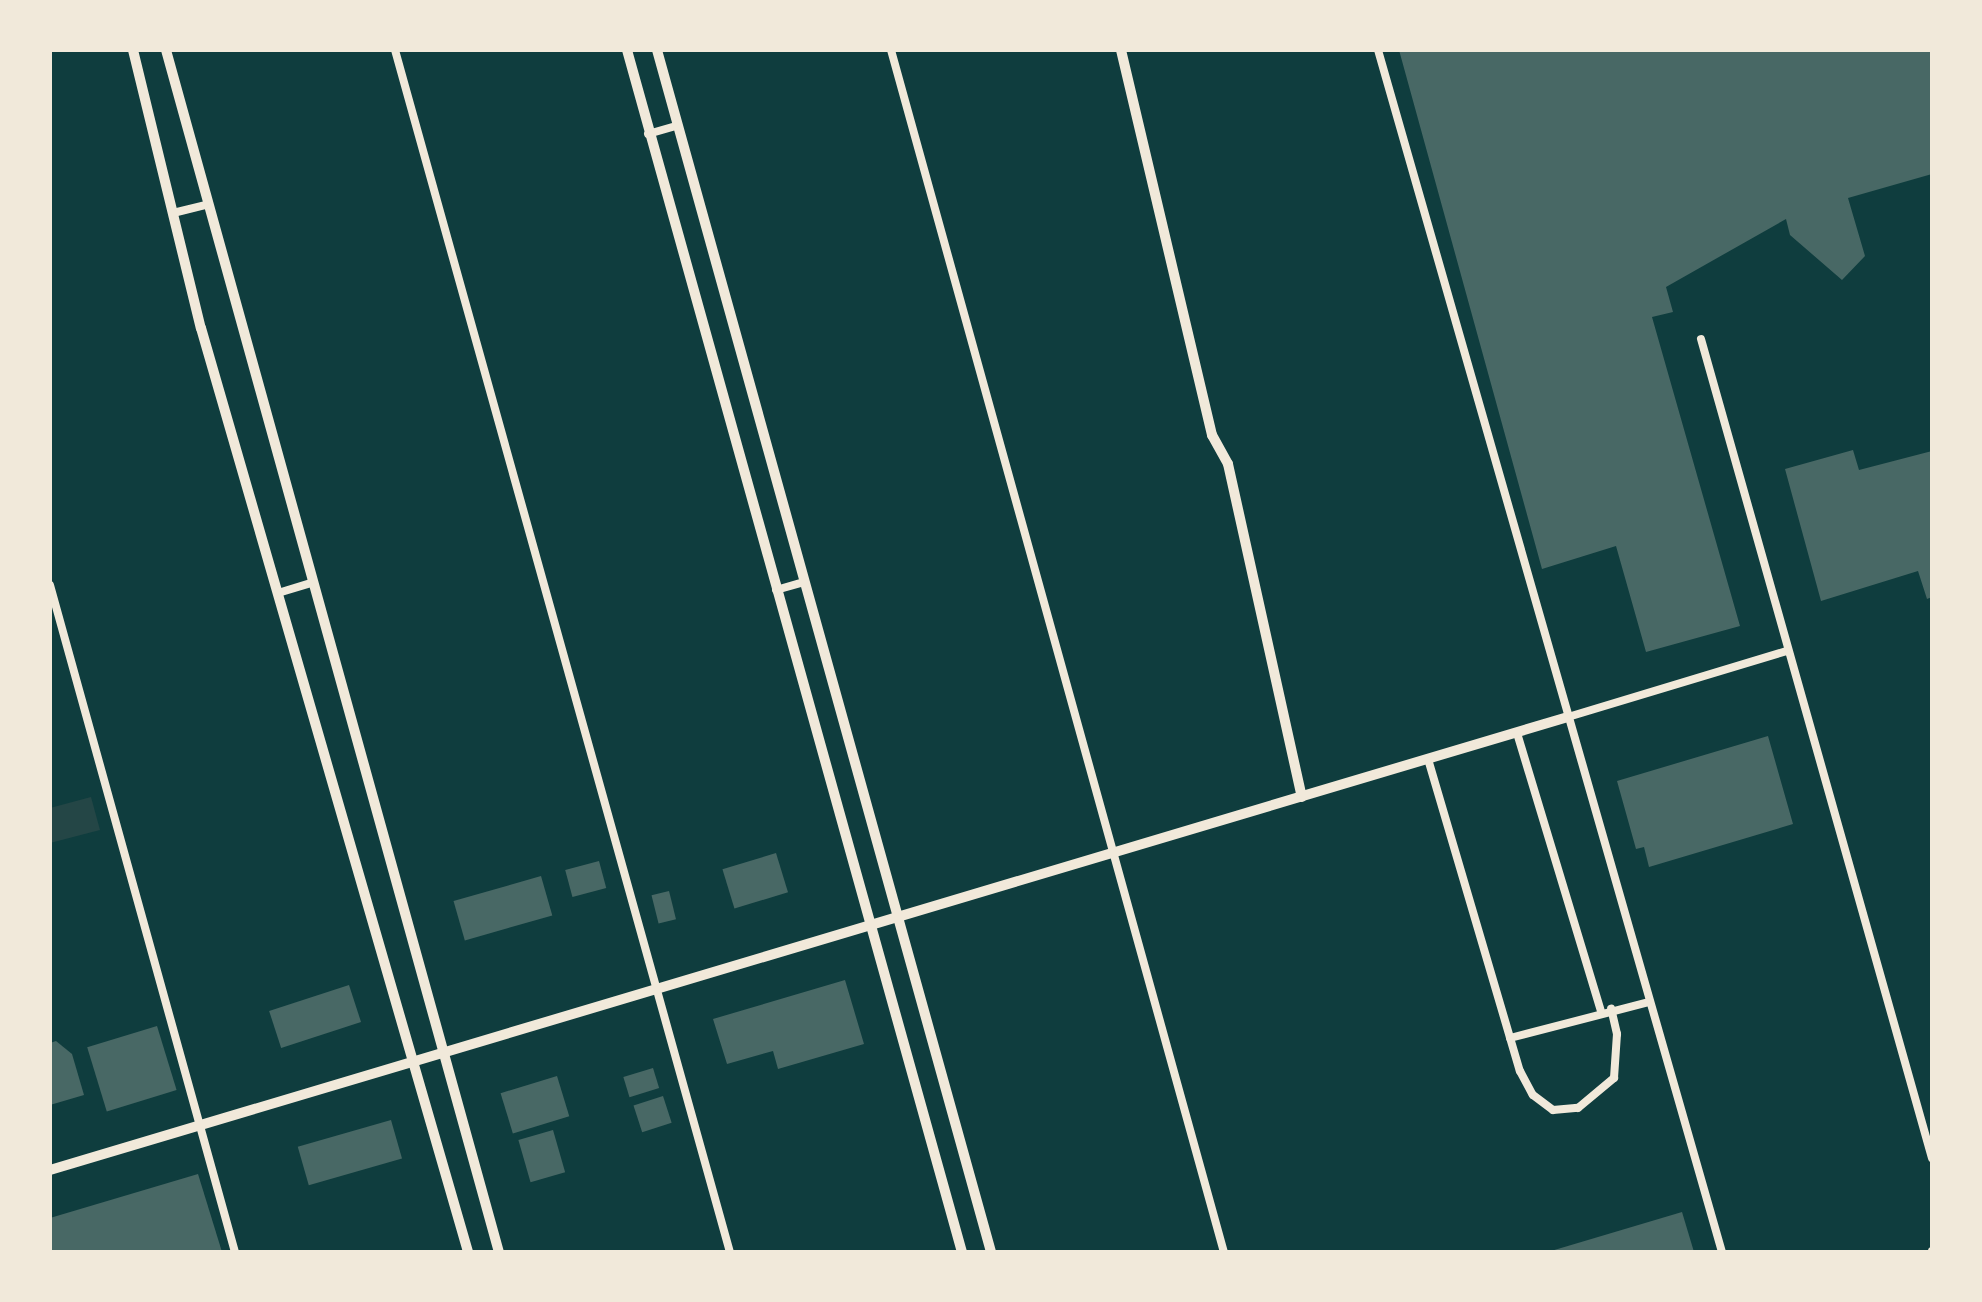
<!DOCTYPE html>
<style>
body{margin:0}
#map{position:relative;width:1982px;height:1302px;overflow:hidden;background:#0f3d3e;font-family:Karla,sans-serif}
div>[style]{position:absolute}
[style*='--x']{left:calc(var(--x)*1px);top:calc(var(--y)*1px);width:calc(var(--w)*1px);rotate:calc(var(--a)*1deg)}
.green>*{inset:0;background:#244646}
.building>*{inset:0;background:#486865;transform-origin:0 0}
.service>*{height:8px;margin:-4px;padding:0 4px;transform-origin:4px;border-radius:4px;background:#f1e9da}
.minor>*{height:10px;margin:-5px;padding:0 5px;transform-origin:5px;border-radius:5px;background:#f1e9da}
span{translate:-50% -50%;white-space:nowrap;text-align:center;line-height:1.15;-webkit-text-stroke:8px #f1e9da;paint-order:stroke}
.frame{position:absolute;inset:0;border:52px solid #f1e9da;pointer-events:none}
</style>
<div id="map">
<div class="green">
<i style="clip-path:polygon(91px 797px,100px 830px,50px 843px,50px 808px)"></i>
</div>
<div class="building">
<i style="clip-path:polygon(1399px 50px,1932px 50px,1932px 174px,1848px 198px,1865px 256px,1842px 280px,1790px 235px,1786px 219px,1666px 287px,1673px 312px,1652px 317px,1740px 626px,1646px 652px,1616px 546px,1542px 569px)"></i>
<i style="clip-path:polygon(1853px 450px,1859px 470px,1932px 451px,1932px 597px,1927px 599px,1918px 571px,1821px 601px,1785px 469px)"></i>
<i style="clip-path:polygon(1768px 736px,1793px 824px,1649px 867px,1644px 847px,1636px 849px,1617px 781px)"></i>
<i style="left:776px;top:853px;width:41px;height:56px;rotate:73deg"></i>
<i style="left:599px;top:861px;width:28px;height:35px;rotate:75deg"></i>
<i style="left:541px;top:876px;width:41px;height:91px;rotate:74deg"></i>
<i style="left:669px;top:891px;width:29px;height:18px;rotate:76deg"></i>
<i style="clip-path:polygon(845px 980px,864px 1044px,778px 1069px,773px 1051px,727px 1064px,713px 1019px)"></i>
<i style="left:349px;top:985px;width:39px;height:84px;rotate:72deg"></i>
<i style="left:157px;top:1026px;width:67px;height:73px;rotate:73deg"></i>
<i style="clip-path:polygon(56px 1041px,72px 1054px,84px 1095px,50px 1105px,50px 1043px)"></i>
<i style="left:653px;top:1068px;width:21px;height:31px;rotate:73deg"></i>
<i style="left:557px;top:1076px;width:42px;height:59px;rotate:73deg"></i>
<i style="left:663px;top:1096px;width:28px;height:31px;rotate:72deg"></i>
<i style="left:391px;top:1120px;width:40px;height:97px;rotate:74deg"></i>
<i style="left:553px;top:1130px;width:44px;height:36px;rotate:74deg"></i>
<i style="clip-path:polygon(198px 1174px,222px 1252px,50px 1252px,50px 1218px)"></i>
<i style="clip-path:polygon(1682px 1212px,1694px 1252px,1551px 1252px,1551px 1251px)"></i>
</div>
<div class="service">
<i style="--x:395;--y:50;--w:1248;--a:74.43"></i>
<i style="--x:891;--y:50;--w:1247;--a:74.52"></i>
<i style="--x:1378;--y:50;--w:1250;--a:74.03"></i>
<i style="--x:648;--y:134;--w:29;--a:-16"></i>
<i style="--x:173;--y:213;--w:33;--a:-14"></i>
<i style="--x:1701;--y:339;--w:851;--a:74.25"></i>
<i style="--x:50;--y:585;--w:692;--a:74.5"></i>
<i style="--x:776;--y:590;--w:26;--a:-16"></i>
<i style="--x:278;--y:593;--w:34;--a:-17"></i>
<i style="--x:1568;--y:717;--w:228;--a:-16.8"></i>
<i style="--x:1517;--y:733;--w:290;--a:73.2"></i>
<i style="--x:1428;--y:759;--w:325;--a:73.6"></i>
<i style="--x:1520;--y:1071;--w:27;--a:62"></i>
<i style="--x:1533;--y:1095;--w:25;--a:37"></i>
<i style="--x:1553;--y:1110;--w:25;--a:-5"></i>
<i style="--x:1578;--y:1108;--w:47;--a:-39.8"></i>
<i style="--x:1614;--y:1078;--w:44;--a:-86.1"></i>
<i style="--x:1617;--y:1034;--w:26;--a:-103"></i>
<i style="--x:1510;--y:1038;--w:144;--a:-14.5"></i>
<i style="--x:1932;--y:1252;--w:1;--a:-90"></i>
</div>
<div class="minor">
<i style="--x:133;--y:50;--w:286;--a:76.3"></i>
<i style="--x:201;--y:328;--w:962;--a:73.88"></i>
<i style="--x:166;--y:50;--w:1247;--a:74.52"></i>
<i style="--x:627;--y:50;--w:1248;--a:74.43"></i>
<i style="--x:657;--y:50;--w:1248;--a:74.47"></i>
<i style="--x:1121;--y:50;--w:396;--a:76.7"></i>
<i style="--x:1212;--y:435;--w:33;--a:61"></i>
<i style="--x:1228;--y:464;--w:341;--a:77.5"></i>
<i style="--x:50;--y:1170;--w:1584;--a:-16.62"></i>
</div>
<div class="frame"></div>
</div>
